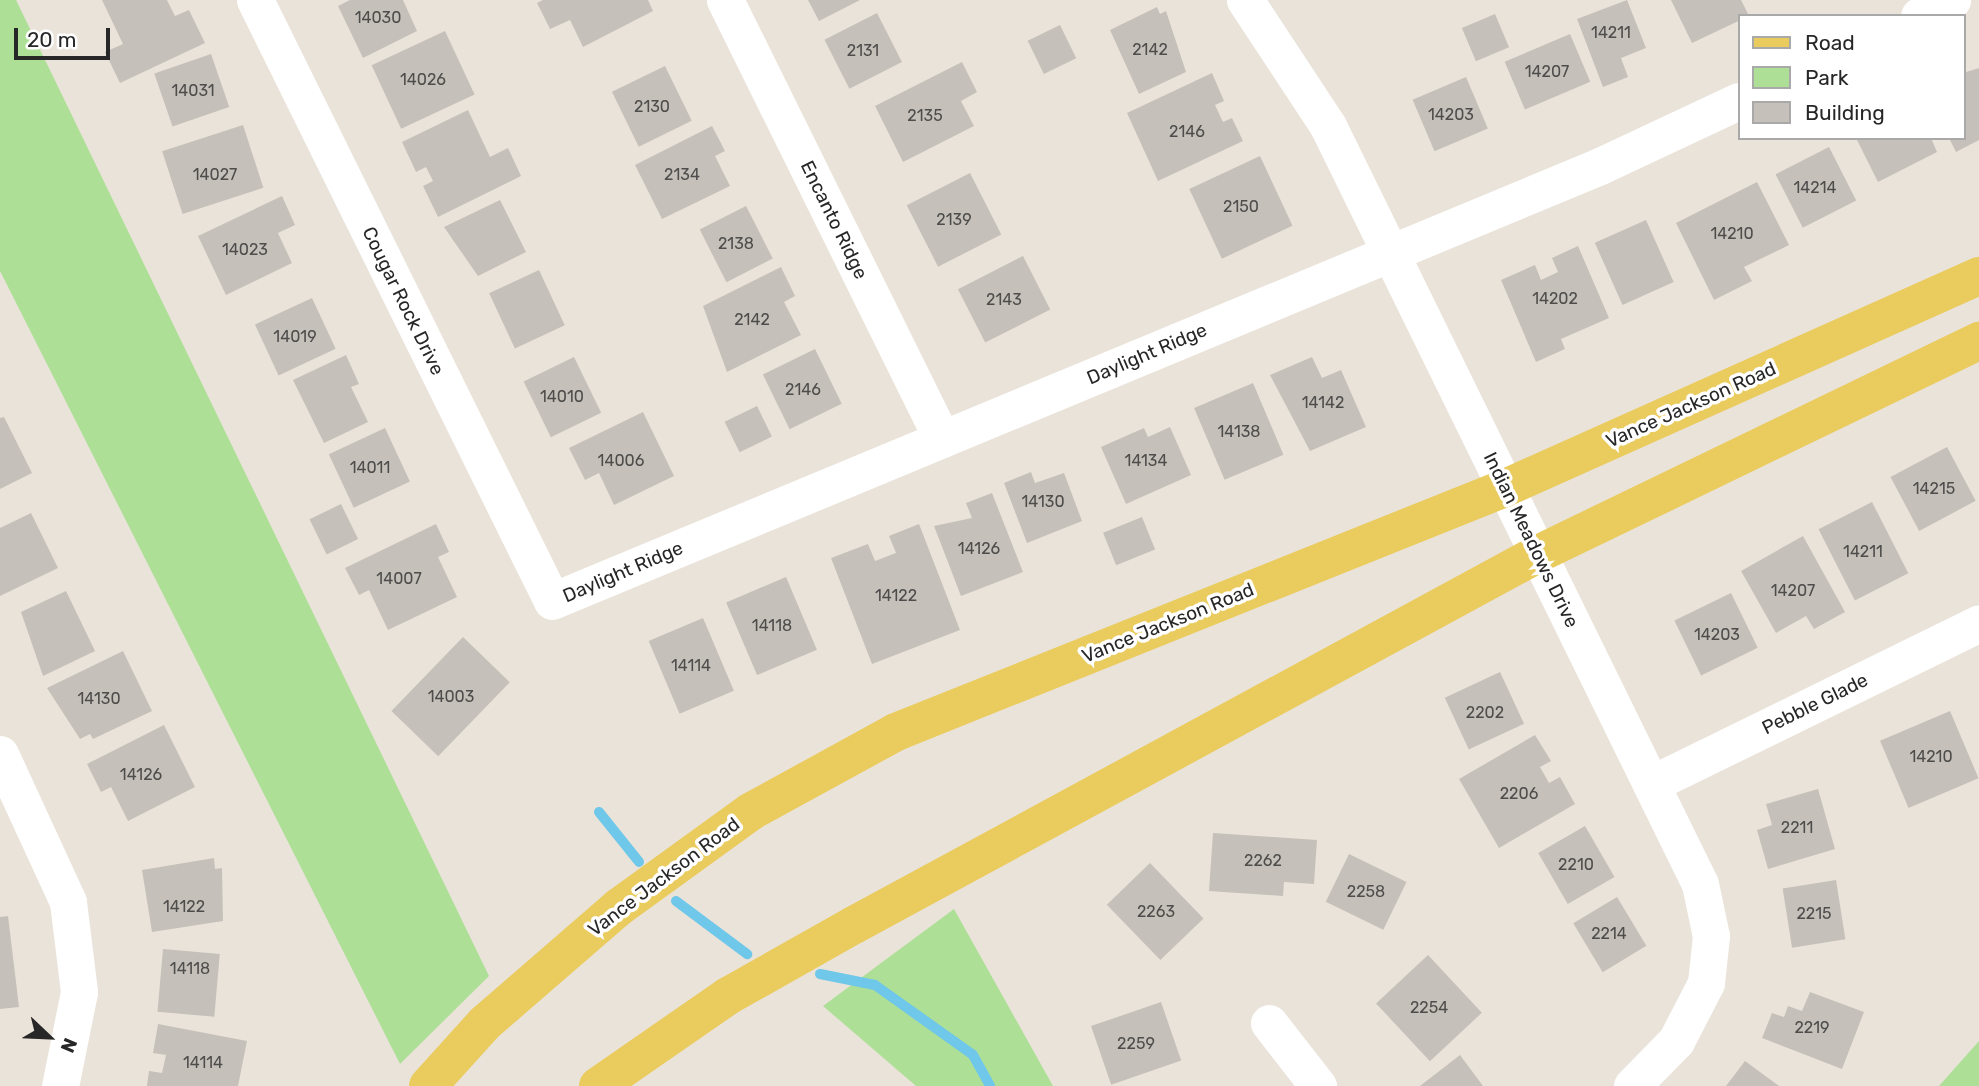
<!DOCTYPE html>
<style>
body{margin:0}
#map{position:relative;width:1979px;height:1086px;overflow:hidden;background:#eae3d9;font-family:Rubik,sans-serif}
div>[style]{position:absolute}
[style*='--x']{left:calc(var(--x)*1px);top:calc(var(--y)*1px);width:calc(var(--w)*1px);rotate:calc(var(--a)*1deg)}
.green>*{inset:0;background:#aedf97}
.stream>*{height:10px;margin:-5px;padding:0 5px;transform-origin:5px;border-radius:5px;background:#6fc7e9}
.building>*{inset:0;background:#c5c0b9;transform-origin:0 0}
.minor>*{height:37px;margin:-18.5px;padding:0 18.5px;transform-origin:18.5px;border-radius:18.5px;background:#fff}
.major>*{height:38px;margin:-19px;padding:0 19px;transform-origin:19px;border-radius:19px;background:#eacb5e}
span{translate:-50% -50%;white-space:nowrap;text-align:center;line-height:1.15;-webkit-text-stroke:7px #fff;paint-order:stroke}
.number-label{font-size:16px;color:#4e4d4c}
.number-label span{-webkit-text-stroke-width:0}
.street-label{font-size:19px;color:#272727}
.legend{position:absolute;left:1738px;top:14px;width:228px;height:126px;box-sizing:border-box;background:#fff;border:2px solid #a9a9a9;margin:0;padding:9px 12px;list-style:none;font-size:21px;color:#272727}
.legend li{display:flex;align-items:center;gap:14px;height:35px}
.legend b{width:35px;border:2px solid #a9a9a9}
.north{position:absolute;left:14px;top:1002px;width:70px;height:70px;-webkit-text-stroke:5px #fff;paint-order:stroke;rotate:113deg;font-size:19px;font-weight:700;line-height:28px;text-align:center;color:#272727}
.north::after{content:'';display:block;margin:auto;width:24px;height:32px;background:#272727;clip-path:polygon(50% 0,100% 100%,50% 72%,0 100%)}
.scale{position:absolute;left:14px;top:28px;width:96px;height:32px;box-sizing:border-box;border:4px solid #272727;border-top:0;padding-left:9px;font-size:21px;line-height:24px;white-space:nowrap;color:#272727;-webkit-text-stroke:5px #fff;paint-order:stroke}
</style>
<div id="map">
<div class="green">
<i style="clip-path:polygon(0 0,16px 0,489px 976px,400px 1064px,0 271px)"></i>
<i style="clip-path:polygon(954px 909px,1053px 1086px,916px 1086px,823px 1006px)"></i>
<i style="clip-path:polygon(1979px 1041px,1979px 1086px,1939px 1086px)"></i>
</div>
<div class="stream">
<i style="--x:599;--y:812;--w:64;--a:51.3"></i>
<i style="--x:676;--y:901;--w:89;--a:36.7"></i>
<i style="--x:820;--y:974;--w:56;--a:11.3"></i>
<i style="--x:875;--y:985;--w:120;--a:35.5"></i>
<i style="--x:973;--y:1055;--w:35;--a:61"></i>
</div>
<div class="building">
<i style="clip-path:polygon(102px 0,167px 0,175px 16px,189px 10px,205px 43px,120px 83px,105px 52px,123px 44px)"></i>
<i style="clip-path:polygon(350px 0,403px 0,417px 31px,363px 58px,338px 6px)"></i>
<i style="clip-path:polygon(543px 0,648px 0,653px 11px,583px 47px,570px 20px,550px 29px,537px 3px)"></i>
<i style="clip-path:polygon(808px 0,860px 0,819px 21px)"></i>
<i style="clip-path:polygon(1627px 0,1646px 48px,1621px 58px,1628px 77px,1603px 87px,1577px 19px)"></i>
<i style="clip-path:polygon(1671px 0,1741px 0,1749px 16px,1692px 43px)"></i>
<i style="clip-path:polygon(1157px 7px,1160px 14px,1166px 11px,1186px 72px,1139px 94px,1110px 30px)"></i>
<i style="left:877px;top:13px;width:55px;height:59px;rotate:63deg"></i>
<i style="left:1495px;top:14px;width:36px;height:36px;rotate:67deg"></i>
<i style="left:1060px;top:25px;width:37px;height:36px;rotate:64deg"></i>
<i style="left:445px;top:31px;width:70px;height:81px;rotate:65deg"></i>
<i style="left:1570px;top:34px;width:52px;height:71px;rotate:67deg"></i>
<i style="left:211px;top:54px;width:56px;height:60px;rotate:71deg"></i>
<i style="clip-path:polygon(962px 62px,977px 92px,961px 101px,974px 126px,903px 162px,875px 106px)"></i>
<i style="left:665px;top:66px;width:61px;height:59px;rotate:64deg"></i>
<i style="clip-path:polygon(1979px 68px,1979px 140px,1956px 152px,1949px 138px,1963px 138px,1963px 73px)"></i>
<i style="clip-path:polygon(1212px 73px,1224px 101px,1215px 105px,1223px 122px,1232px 118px,1243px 141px,1158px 181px,1127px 113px)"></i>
<i style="left:1466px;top:77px;width:56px;height:58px;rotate:67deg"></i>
<i style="clip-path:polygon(468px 110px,490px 157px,508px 148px,521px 176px,438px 217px,423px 186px,433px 181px,426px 167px,416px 172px,402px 142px)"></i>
<i style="left:243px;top:125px;width:66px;height:85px;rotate:72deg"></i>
<i style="clip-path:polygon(712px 126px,725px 151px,715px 156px,730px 186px,662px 219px,635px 165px)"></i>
<i style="clip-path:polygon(1856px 138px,1931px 138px,1937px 152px,1878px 182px)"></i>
<i style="left:1829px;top:147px;width:60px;height:60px;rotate:63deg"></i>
<i style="left:1260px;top:156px;width:77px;height:78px;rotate:65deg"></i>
<i style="left:970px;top:173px;width:69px;height:71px;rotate:63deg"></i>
<i style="clip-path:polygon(1757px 182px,1789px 245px,1744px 267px,1752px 281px,1714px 300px,1676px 223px)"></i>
<i style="clip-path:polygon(282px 196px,295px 225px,278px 233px,292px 263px,226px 295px,198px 236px)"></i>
<i style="clip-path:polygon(500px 200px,526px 252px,478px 276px,444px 227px)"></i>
<i style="left:746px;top:206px;width:59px;height:52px;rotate:63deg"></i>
<i style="left:1646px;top:220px;width:68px;height:56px;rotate:66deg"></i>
<i style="clip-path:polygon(1578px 246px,1609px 318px,1561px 339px,1565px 349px,1536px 362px,1501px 280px,1535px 265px,1541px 280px,1558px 272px,1552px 258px)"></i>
<i style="left:1023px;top:256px;width:60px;height:73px;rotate:63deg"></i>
<i style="clip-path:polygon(781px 267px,795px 296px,784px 302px,801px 335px,727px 372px,703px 306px)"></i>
<i style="left:539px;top:270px;width:61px;height:55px;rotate:65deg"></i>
<i style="left:312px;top:298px;width:56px;height:63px;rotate:65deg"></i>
<i style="left:815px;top:349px;width:61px;height:58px;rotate:64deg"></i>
<i style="clip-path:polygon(346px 355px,359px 384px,351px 387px,368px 422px,324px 443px,293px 380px)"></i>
<i style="left:574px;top:357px;width:62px;height:56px;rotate:64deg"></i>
<i style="clip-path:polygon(1312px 357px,1322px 378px,1341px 370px,1366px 427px,1310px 451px,1270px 375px)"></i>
<i style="left:1253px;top:383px;width:78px;height:64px;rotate:67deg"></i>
<i style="left:757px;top:406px;width:34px;height:36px;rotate:64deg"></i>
<i style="clip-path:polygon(643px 412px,674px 476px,614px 505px,599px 473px,585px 480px,569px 448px)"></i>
<i style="clip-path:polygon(4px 417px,32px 473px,0 489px,0 418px)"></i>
<i style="clip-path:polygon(1170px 427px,1191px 475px,1126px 504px,1101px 447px,1144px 428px,1148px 437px)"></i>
<i style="left:385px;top:428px;width:59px;height:62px;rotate:65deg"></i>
<i style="left:1947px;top:447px;width:61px;height:64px;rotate:62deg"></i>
<i style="clip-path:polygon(1031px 472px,1035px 483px,1064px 473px,1082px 521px,1027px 543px,1004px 483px)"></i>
<i style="clip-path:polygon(992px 493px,1023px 572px,961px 596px,934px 526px,972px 518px,966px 503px)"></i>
<i style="left:1872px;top:502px;width:80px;height:60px;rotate:63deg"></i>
<i style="left:341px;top:504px;width:39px;height:35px;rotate:64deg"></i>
<i style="clip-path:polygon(31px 513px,58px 568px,0 596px,0 528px)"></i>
<i style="left:1142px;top:517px;width:35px;height:42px;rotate:68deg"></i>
<i style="clip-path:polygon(436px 524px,449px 552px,438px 557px,457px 597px,388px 630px,369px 590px,359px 595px,345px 568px)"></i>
<i style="clip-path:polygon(919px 524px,960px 630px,872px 664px,831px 558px,868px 544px,875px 561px,896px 553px,889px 536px)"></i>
<i style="clip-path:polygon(1803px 536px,1845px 612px,1814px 629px,1806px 616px,1776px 633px,1741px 571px)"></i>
<i style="left:786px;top:577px;width:79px;height:65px;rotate:67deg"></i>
<i style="clip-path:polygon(66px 591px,95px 651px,43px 676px,21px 612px)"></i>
<i style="left:1731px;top:593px;width:61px;height:63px;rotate:64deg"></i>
<i style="left:703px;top:618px;width:79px;height:59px;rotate:67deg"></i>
<i style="left:463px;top:637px;width:65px;height:103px;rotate:44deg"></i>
<i style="clip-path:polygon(123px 651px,152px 711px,93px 739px,90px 734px,80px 739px,47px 688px)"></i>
<i style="left:1500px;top:672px;width:57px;height:61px;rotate:65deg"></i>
<i style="left:1950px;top:711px;width:73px;height:76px;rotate:67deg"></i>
<i style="clip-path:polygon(164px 725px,195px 787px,128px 821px,111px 787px,101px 792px,87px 764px)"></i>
<i style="clip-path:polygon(1535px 735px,1551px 761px,1540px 767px,1549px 783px,1560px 777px,1575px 804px,1499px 848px,1459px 779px)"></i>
<i style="clip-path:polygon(1818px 789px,1835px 849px,1768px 869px,1757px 830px,1772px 825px,1766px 804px)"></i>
<i style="left:1585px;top:826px;width:59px;height:54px;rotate:60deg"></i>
<i style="clip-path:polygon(1213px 833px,1317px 840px,1314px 884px,1284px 882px,1283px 896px,1209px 891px)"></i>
<i style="left:1349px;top:854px;width:64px;height:53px;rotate:26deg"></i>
<i style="clip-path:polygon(214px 858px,215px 869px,222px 868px,223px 921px,152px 932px,142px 870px)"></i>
<i style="left:1150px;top:863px;width:77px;height:60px;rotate:46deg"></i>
<i style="left:1836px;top:880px;width:60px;height:54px;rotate:81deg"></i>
<i style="left:1617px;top:897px;width:57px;height:51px;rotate:59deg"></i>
<i style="clip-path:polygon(8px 916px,19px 1007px,0 1009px,0 917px)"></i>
<i style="left:163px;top:949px;width:57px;height:63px;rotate:5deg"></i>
<i style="left:1428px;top:955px;width:79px;height:71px;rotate:47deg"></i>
<i style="clip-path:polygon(1810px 992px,1864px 1012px,1842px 1069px,1762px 1038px,1772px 1013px,1784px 1017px,1788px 1006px,1802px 1011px)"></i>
<i style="left:1161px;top:1002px;width:62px;height:74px;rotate:71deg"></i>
<i style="clip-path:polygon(158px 1024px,247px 1041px,238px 1086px,147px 1086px,149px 1071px,162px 1073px,166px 1055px,153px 1053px)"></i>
<i style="clip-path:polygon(1460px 1055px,1483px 1086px,1420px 1086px)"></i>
<i style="clip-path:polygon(1745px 1061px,1779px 1086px,1726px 1086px)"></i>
</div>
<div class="minor">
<i style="--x:255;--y:0;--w:670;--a:63.7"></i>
<i style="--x:552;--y:601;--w:1135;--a:-22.54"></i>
<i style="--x:1600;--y:166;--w:153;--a:-25.1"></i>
<i style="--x:725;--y:0;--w:490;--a:63.7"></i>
<i style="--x:1245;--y:0;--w:151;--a:56.6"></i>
<i style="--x:1328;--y:126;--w:844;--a:63.86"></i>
<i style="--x:1700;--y:884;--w:53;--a:78.1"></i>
<i style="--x:1711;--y:936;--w:47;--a:96.1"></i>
<i style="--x:1706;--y:983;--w:65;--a:117.3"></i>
<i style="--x:1676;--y:1041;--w:63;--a:134.4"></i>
<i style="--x:1919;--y:16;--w:37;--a:-26"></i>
<i style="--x:0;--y:754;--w:163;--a:65.3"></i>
<i style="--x:68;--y:902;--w:91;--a:83"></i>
<i style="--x:79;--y:992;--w:96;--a:101.4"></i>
<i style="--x:1651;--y:784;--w:365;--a:-26.1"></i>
<i style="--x:1269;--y:1023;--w:80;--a:52.1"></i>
</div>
<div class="major">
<i style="--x:428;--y:1086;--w:85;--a:-47.9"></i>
<i style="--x:485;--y:1023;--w:177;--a:-40.9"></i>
<i style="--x:619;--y:907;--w:162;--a:-35.9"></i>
<i style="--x:750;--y:812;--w:166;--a:-28.7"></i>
<i style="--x:896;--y:732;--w:656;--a:-21.83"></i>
<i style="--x:1505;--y:488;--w:519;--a:-24.1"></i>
<i style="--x:598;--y:1086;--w:158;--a:-34.7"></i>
<i style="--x:728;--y:996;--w:145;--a:-29.4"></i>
<i style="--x:854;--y:925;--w:778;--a:-28.48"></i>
<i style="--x:1538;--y:554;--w:490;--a:-25.8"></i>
</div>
<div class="number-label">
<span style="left:378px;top:18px">14030</span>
<span style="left:1611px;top:33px">14211</span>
<span style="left:1150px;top:50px">2142</span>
<span style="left:863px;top:51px">2131</span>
<span style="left:1547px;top:72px">14207</span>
<span style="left:423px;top:80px">14026</span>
<span style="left:193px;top:91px">14031</span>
<span style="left:652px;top:107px">2130</span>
<span style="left:1451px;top:115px">14203</span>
<span style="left:925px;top:116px">2135</span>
<span style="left:1187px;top:132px">2146</span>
<span style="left:215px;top:175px">14027</span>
<span style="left:682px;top:175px">2134</span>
<span style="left:1815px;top:188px">14214</span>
<span style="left:1241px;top:207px">2150</span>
<span style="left:954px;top:220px">2139</span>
<span style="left:1732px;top:234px">14210</span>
<span style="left:736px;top:244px">2138</span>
<span style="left:245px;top:250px">14023</span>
<span style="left:1555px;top:299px">14202</span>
<span style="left:1004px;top:300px">2143</span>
<span style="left:752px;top:320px">2142</span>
<span style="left:295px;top:337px">14019</span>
<span style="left:803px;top:390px">2146</span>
<span style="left:562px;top:397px">14010</span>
<span style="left:1323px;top:403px">14142</span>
<span style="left:1239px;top:432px">14138</span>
<span style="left:621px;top:461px">14006</span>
<span style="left:1146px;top:461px">14134</span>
<span style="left:370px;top:468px">14011</span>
<span style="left:1934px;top:489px">14215</span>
<span style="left:1043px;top:502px">14130</span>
<span style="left:979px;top:549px">14126</span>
<span style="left:1863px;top:552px">14211</span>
<span style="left:399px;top:579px">14007</span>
<span style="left:1793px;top:591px">14207</span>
<span style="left:896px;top:596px">14122</span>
<span style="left:772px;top:626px">14118</span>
<span style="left:1717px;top:635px">14203</span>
<span style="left:691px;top:666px">14114</span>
<span style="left:451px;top:697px">14003</span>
<span style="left:99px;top:699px">14130</span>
<span style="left:1485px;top:713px">2202</span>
<span style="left:1931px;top:757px">14210</span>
<span style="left:141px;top:775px">14126</span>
<span style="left:1519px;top:794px">2206</span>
<span style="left:1797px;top:828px">2211</span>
<span style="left:1263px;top:861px">2262</span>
<span style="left:1576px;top:865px">2210</span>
<span style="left:1366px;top:892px">2258</span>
<span style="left:184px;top:907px">14122</span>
<span style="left:1156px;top:912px">2263</span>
<span style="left:1814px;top:914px">2215</span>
<span style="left:1609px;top:934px">2214</span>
<span style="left:190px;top:969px">14118</span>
<span style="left:1429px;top:1008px">2254</span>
<span style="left:1812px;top:1028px">2219</span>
<span style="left:1136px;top:1044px">2259</span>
<span style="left:203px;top:1063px">14114</span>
</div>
<div class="street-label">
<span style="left:834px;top:220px;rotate:64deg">Encanto Ridge</span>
<span style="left:403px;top:301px;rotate:64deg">Cougar Rock Drive</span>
<span style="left:1147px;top:354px;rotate:-23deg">Daylight Ridge</span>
<span style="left:1691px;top:405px;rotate:-24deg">Vance Jackson Road</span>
<span style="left:1531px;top:540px;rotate:64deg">Indian Meadows Drive</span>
<span style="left:623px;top:572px;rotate:-23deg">Daylight Ridge</span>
<span style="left:1168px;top:623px;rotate:-22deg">Vance Jackson Road</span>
<span style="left:1815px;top:704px;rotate:-26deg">Pebble Glade</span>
<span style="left:664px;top:877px;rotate:-37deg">Vance Jackson Road</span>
</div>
<ul class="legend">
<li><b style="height:9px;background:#eacb5e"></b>Road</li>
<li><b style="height:19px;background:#aedf97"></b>Park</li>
<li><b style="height:19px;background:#c5c0b9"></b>Building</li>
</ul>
<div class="north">N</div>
<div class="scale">20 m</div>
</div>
